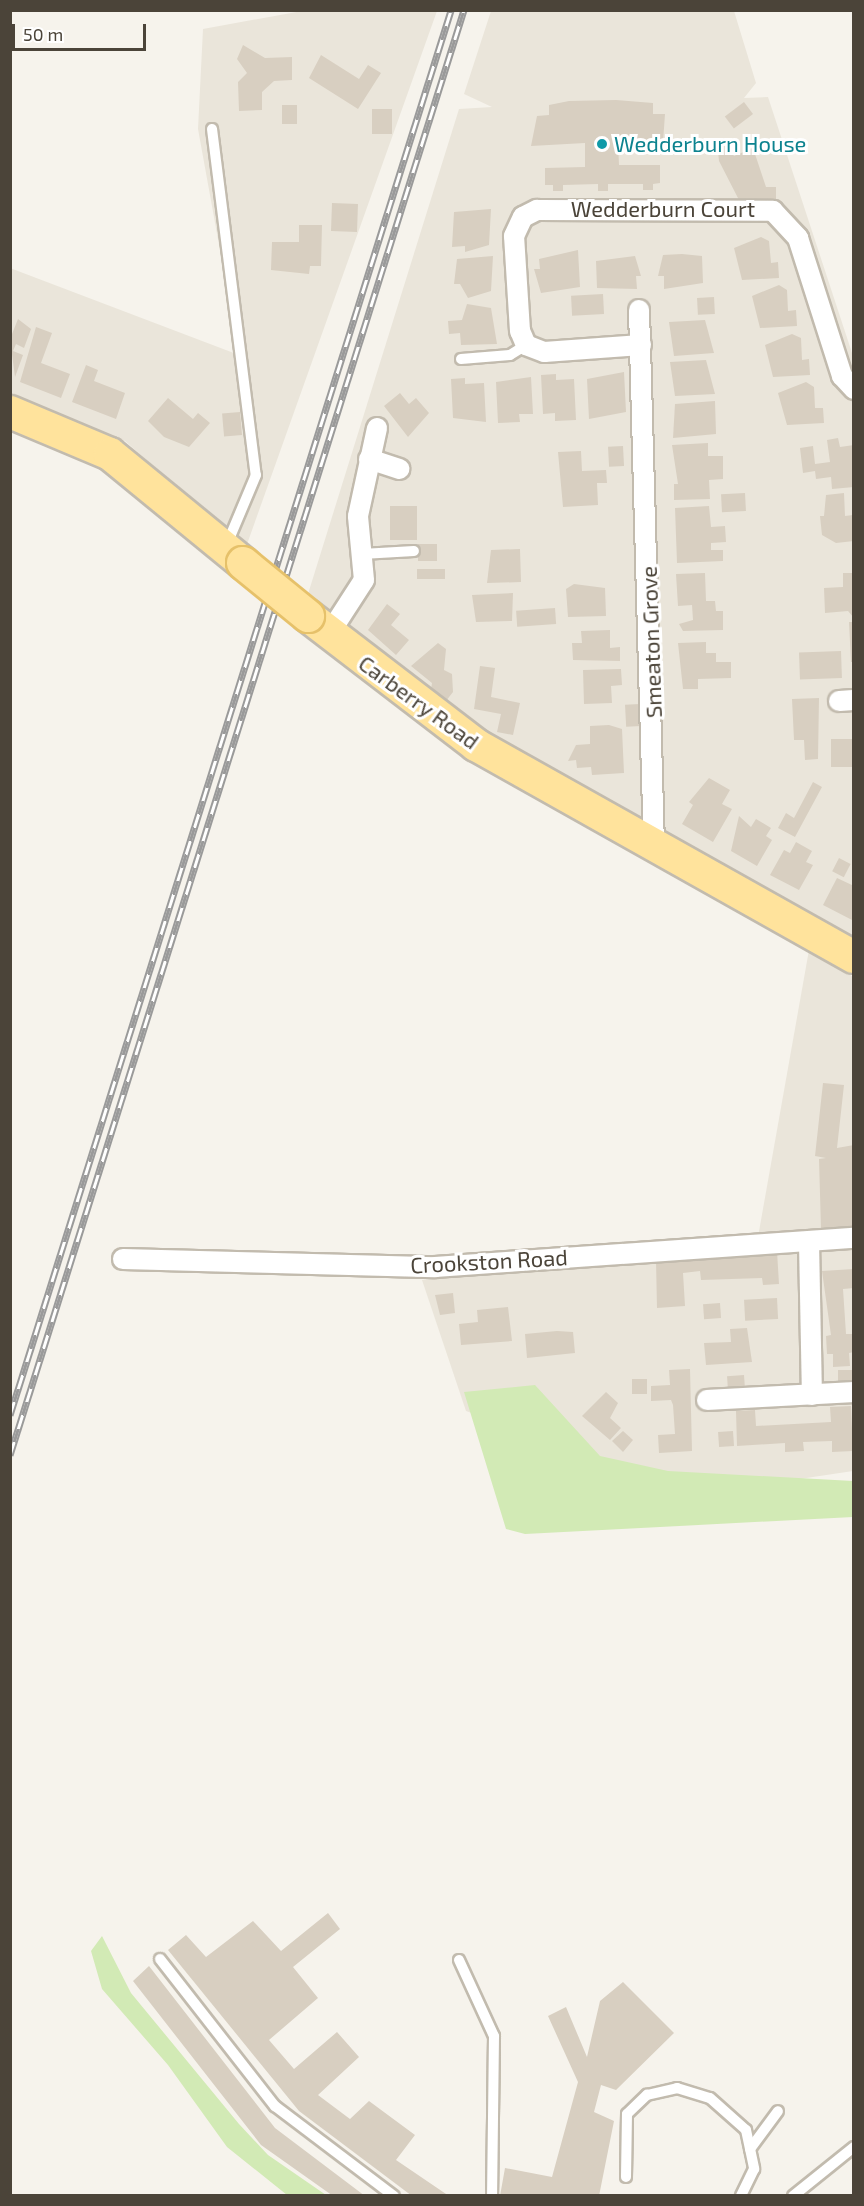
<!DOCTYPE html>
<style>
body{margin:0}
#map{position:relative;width:864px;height:2206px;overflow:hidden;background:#f6f3ec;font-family:"Exo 2",sans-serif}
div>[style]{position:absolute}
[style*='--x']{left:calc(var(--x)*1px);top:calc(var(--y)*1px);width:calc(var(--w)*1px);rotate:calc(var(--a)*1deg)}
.residential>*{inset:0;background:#eae5da}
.green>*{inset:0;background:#d2eab5}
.building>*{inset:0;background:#d8cfc1;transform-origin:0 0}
.roads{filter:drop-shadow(2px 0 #c2bbae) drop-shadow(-2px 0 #c2bbae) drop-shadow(0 2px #c2bbae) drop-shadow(0 -2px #c2bbae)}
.service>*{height:10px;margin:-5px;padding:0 5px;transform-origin:5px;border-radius:5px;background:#fff}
.minor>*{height:20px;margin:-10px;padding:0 10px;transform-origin:10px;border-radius:10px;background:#fff}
.primary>*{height:32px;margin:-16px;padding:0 16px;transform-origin:16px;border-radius:16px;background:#ffe39c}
.rail>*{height:7px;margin-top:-3.5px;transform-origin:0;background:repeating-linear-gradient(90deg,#fff 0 14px,#9a9a9a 0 28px);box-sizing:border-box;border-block:2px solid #9a9a9a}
.bridges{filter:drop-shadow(2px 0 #e6c16a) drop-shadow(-2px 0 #e6c16a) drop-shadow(0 2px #e6c16a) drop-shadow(0 -2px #e6c16a)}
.primary-bridge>*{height:32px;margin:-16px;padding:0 16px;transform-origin:16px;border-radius:16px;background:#ffe39c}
.dots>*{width:16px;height:16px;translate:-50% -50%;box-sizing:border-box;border:3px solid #fff;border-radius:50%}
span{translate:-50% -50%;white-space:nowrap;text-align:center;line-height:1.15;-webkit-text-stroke:6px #fff;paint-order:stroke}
.culture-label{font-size:22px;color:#0d838f}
.left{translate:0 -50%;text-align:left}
.street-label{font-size:22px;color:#4b4439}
.frame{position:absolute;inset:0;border:12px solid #4b4439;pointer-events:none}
.scale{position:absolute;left:12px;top:24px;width:134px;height:27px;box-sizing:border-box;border:3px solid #4b4439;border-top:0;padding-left:8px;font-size:18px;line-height:21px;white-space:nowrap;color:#4b4439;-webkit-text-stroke:4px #fff;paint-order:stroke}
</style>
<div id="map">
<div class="residential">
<i style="clip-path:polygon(302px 11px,437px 11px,246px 547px,125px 441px,11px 399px,10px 268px,239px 355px,198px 129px,203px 29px)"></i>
<i style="clip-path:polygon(491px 11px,734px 11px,756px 83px,744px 98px,768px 97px,853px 356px,853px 944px,448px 715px,308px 594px,459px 109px,492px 107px,464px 94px)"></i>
<i style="clip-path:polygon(809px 950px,853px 977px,853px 1233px,758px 1237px)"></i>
<i style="clip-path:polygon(853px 1246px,853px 1471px,793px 1480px,649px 1475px,466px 1411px,422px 1280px,727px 1249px)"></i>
</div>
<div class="green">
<i style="clip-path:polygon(535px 1385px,600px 1456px,668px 1471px,853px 1481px,853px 1517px,525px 1534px,506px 1529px,464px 1392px)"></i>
<i style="clip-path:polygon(102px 1936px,131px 1993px,239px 2124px,268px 2155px,326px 2195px,287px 2195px,227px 2147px,168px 2065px,102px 1989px,91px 1951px)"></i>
</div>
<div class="building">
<i style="clip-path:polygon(243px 45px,265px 58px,292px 57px,292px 80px,274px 81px,262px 92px,262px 110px,239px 111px,238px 82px,247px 73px,237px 59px)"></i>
<i style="clip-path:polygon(321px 55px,359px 79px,368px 65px,381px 73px,358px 109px,309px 78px)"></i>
<i style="clip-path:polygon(616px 100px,653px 103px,653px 114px,665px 114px,663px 142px,618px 142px,619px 165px,660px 165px,660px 183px,653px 184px,653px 190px,643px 190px,643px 184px,608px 184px,608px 191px,598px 191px,598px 184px,563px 185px,563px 191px,553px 191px,553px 185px,545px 185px,545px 168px,585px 167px,585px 143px,531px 146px,537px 116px,549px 115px,549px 105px,569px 101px)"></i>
<i style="left:744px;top:102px;width:15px;height:24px;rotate:53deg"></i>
<i style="left:282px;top:105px;width:15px;height:19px"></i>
<i style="left:392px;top:109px;width:25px;height:20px;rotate:90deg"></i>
<i style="clip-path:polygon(726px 143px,734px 156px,753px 148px,766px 187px,776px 187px,776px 200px,739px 200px,719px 161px,718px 151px)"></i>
<i style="left:332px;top:203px;width:26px;height:28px;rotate:2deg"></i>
<i style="clip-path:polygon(491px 209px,489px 245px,465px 252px,465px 246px,452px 247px,454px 212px)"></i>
<i style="clip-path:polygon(299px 225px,322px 225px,321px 266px,310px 266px,309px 274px,271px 270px,272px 242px,299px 242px)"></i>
<i style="clip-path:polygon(761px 237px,769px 241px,771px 263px,778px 262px,779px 278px,742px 280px,734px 248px)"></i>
<i style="clip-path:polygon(578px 250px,580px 287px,541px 293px,534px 269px,540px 269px,539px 259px)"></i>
<i style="clip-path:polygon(682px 254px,702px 256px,703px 283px,664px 289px,664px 276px,658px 276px,663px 255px)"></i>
<i style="clip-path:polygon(493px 256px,491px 291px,468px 298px,460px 284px,454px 284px,457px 259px)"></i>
<i style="clip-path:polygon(635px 256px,641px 276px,636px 276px,637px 289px,597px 288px,596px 261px)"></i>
<i style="clip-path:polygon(779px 285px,787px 290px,788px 311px,796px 310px,797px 326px,760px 328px,752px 296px)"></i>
<i style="left:603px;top:294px;width:20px;height:32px;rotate:87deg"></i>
<i style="left:714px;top:297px;width:17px;height:17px;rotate:87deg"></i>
<i style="clip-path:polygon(467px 304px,491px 308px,497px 344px,461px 345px,460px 333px,449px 334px,448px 321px,462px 320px)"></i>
<i style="clip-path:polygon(18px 319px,31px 329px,24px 348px,16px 344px,13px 351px,23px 355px,15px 377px,10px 339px)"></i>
<i style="clip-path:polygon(705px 320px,714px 353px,674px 356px,669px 322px)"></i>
<i style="clip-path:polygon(36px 327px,52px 333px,41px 363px,70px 374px,61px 398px,20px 382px)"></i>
<i style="clip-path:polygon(792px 334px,801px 338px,802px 360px,809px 359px,810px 375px,773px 377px,765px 345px)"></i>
<i style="clip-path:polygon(706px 360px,715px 394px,675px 396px,670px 362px)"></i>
<i style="clip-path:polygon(86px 365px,98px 370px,94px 381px,125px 393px,116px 419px,72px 402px)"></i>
<i style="clip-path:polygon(624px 372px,626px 412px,589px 419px,587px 379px)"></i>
<i style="clip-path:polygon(556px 374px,556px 380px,574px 379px,576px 420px,555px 421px,555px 413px,543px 414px,541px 375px)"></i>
<i style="clip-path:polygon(531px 377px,533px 414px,519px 414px,520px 422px,498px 423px,496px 382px)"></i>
<i style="clip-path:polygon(465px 378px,465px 384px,484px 383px,486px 422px,453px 418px,451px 379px)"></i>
<i style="clip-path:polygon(806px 382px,814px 387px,815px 408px,823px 408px,824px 423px,787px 425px,778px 393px)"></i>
<i style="clip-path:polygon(400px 393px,409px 404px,416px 398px,429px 413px,408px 437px,384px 406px)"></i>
<i style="clip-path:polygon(168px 398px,193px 419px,198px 413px,210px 423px,189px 447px,164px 437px,148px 421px)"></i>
<i style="clip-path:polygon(715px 401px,716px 434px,673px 438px,675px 404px)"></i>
<i style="left:240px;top:412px;width:23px;height:18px;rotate:85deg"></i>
<i style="clip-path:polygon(838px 438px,840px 447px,854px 445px,854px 487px,832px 489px,831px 477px,816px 479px,815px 471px,803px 473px,800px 448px,813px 446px,815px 464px,830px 462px,827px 440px)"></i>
<i style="clip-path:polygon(708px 443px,708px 456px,723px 456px,723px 479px,709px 480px,710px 499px,674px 500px,674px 484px,678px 484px,672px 445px)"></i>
<i style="left:623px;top:446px;width:20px;height:15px;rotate:87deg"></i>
<i style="clip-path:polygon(581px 451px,582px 471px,606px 470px,607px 483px,597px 483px,598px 505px,563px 507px,558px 452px)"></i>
<i style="left:745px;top:493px;width:18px;height:24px;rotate:87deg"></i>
<i style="clip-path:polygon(844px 493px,845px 516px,853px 515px,854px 541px,836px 543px,822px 535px,820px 516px,824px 516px,826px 495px)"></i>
<i style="left:390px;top:506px;width:27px;height:34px"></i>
<i style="clip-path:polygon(709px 506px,711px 527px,725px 526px,726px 542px,711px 543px,711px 550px,723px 550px,723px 561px,677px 563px,675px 508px)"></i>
<i style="left:418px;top:544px;width:19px;height:17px"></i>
<i style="clip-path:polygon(520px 549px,521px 582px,487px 583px,491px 550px)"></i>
<i style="left:445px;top:569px;width:10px;height:28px;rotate:90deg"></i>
<i style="clip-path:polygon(705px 573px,706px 601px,715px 601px,716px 611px,723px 611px,723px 630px,683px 631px,679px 624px,693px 620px,692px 605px,678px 606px,676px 574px)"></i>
<i style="clip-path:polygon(843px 573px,854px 573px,854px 618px,848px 611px,825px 613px,824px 588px,843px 587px)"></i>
<i style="clip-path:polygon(574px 584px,605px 588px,606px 616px,568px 617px,566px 589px)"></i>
<i style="clip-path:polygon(513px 593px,512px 621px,476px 622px,472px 595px)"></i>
<i style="clip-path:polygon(387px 604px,400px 614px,391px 625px,409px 640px,396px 655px,368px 630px)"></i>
<i style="left:555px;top:608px;width:16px;height:39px;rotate:86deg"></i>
<i style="clip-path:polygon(849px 622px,854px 622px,854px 662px,851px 662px)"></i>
<i style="clip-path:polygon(610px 630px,610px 648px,620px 647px,620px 661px,573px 660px,572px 643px,582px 643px,581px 631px)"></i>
<i style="clip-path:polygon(706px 642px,706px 653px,716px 653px,716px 662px,731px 662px,731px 678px,698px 679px,698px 689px,683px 689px,678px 643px)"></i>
<i style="clip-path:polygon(438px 643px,446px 649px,444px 670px,452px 674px,453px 692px,442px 706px,430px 696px,432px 683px,411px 666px)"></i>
<i style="left:841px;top:651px;width:27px;height:42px;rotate:88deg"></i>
<i style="clip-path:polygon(480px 666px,495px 668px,491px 697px,520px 703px,513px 735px,497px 732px,501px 714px,474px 709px)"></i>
<i style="clip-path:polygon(621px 669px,622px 685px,611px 686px,612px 703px,584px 704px,583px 670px)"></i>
<i style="clip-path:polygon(819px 698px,818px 759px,805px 760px,804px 740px,794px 740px,792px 699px)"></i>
<i style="left:640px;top:704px;width:22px;height:15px;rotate:87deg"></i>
<i style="clip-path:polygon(609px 725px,622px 729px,624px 773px,592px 775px,591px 767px,577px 768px,576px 760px,568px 761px,576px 745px,590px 744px,590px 726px)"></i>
<i style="left:854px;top:739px;width:28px;height:23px;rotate:90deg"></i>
<i style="clip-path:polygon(709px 778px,730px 790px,722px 804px,732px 809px,713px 842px,682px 824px,693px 805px,689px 802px)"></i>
<i style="clip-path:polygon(813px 782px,822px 787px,795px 837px,778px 828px,786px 813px,794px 818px)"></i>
<i style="clip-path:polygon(739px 816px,751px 827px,756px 819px,771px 828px,766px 836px,772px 840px,757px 866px,731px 851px)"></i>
<i style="clip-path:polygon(796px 842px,812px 851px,806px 862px,813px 865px,799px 890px,770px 875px,784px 850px,790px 853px)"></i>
<i style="left:839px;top:858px;width:13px;height:15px;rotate:27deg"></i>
<i style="clip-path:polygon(837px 878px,854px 886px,854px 921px,823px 905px)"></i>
<i style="clip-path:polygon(823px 1083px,844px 1085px,837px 1148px,854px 1145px,854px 1226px,821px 1229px,819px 1159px,826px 1158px,815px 1156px)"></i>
<i style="clip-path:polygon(777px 1251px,779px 1284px,763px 1285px,762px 1278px,701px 1280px,700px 1271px,683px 1273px,685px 1306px,657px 1308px,656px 1260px)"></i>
<i style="clip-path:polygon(854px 1269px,854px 1288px,843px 1289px,846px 1334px,854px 1334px,854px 1352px,849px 1353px,850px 1366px,833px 1367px,833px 1354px,827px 1354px,826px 1336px,831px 1335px,822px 1271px)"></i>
<i style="clip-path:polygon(453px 1293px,455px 1313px,440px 1315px,435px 1295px)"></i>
<i style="left:777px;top:1298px;width:21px;height:33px;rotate:87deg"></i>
<i style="left:720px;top:1303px;width:15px;height:17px;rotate:86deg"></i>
<i style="clip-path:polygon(508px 1307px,512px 1341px,461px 1345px,459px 1324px,478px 1322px,477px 1310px)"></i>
<i style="clip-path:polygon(747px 1328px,752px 1362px,706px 1365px,704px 1343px,731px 1342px,730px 1329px)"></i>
<i style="clip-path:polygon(557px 1331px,573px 1332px,575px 1353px,527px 1358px,525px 1334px)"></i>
<i style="clip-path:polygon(690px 1369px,692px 1451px,659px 1453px,658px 1435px,675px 1434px,673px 1405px,671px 1400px,651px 1401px,651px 1386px,670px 1385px,669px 1370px)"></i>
<i style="left:854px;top:1370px;width:16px;height:16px;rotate:90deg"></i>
<i style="left:744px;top:1375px;width:16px;height:17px;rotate:86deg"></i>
<i style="left:632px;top:1379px;width:15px;height:15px"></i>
<i style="clip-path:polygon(606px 1392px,618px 1403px,610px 1418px,621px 1428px,610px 1440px,582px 1416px)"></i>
<i style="clip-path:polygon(851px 1406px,853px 1451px,832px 1452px,832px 1441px,803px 1442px,804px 1451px,785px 1452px,785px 1443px,737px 1446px,736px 1411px,755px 1410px,756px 1426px,831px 1422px,830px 1407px)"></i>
<i style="clip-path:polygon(623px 1431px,633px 1440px,623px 1452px,612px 1441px)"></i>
<i style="left:733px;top:1431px;width:15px;height:15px;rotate:86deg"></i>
<i style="clip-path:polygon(328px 1913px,340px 1929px,293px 1967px,318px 1998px,269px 2040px,294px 2069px,337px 2032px,359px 2057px,318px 2095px,350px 2119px,369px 2101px,415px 2135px,396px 2160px,449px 2196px,412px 2196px,299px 2111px,168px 1950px,186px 1935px,206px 1957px,253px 1921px,281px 1951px)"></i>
<i style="clip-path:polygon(149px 1966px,275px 2128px,365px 2196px,333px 2196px,261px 2145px,133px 1981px)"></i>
<i style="clip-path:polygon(623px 1982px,674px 2033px,616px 2090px,601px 2085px,594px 2112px,614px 2121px,599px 2196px,500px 2196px,505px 2168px,552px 2177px,578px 2082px,548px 2016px,566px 2007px,587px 2057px,600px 2001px)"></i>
</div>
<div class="roads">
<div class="service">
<i style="--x:212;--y:129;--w:349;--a:82.8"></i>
<i style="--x:256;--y:475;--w:75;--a:112.8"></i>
<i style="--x:461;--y:359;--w:49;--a:-4.7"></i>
<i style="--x:510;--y:355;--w:19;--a:-32"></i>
<i style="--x:362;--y:554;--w:52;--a:-3.3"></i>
<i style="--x:160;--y:1959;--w:187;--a:52"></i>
<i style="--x:275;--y:2106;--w:149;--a:37.1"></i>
<i style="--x:459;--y:1960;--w:84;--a:65.3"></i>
<i style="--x:494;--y:2036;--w:160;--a:90.7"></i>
<i style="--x:750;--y:2149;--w:47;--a:-53.6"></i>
<i style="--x:626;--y:2177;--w:63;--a:-89.1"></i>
<i style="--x:627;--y:2114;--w:28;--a:-44"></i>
<i style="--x:647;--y:2095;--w:31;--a:-13"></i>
<i style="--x:677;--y:2088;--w:34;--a:17"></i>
<i style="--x:710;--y:2098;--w:48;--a:41.6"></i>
<i style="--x:746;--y:2130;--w:40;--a:78"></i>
<i style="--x:754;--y:2169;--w:30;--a:116"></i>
<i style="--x:793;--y:2196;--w:78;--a:-38.8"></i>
</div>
<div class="minor">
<i style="--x:639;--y:310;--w:538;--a:88.4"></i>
<i style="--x:641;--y:345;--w:97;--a:175.9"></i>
<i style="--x:544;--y:352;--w:19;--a:-159"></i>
<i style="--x:526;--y:345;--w:15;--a:-113"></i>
<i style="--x:520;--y:331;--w:95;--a:-93.6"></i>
<i style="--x:514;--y:236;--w:21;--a:-65"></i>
<i style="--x:523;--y:217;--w:16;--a:-27"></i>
<i style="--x:537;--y:210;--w:236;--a:0.2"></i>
<i style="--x:773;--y:211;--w:37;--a:47"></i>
<i style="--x:798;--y:238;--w:145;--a:72.3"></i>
<i style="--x:842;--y:376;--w:18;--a:47"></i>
<i style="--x:369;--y:459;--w:32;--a:18"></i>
<i style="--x:329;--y:634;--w:64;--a:-57.1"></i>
<i style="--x:364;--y:580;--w:64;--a:-95.4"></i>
<i style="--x:358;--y:516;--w:90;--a:-77.8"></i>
<i style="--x:839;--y:701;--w:15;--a:-4"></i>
<i style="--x:809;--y:1242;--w:153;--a:88.9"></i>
<i style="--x:123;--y:1259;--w:312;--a:1.5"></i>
<i style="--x:435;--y:1267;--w:420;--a:-4"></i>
<i style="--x:707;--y:1400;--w:147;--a:-3.1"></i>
</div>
<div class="primary">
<i style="--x:10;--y:412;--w:108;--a:22.8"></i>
<i style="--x:110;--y:454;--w:172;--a:39.3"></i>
<i style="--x:308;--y:616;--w:212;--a:37.5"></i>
<i style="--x:476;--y:745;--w:433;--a:29.3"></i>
</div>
</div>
<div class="rail">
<i style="--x:10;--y:1415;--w:1473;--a:-72.57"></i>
<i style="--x:10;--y:1455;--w:1515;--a:-72.56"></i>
</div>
<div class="bridges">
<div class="primary-bridge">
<i style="--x:243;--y:563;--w:84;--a:39.2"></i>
</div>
</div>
<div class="dots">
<i style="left:602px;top:144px;background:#0f9aa8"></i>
</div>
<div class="culture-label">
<span class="left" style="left:614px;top:144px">Wedderburn House</span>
</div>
<div class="street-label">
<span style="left:663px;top:209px">Wedderburn Court</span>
<span style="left:651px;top:642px;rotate:-92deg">Smeaton Grove</span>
<span style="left:419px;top:702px;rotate:36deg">Carberry Road</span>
<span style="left:489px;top:1261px;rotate:-3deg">Crookston Road</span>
</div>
<div class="frame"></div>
<div class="scale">50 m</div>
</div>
